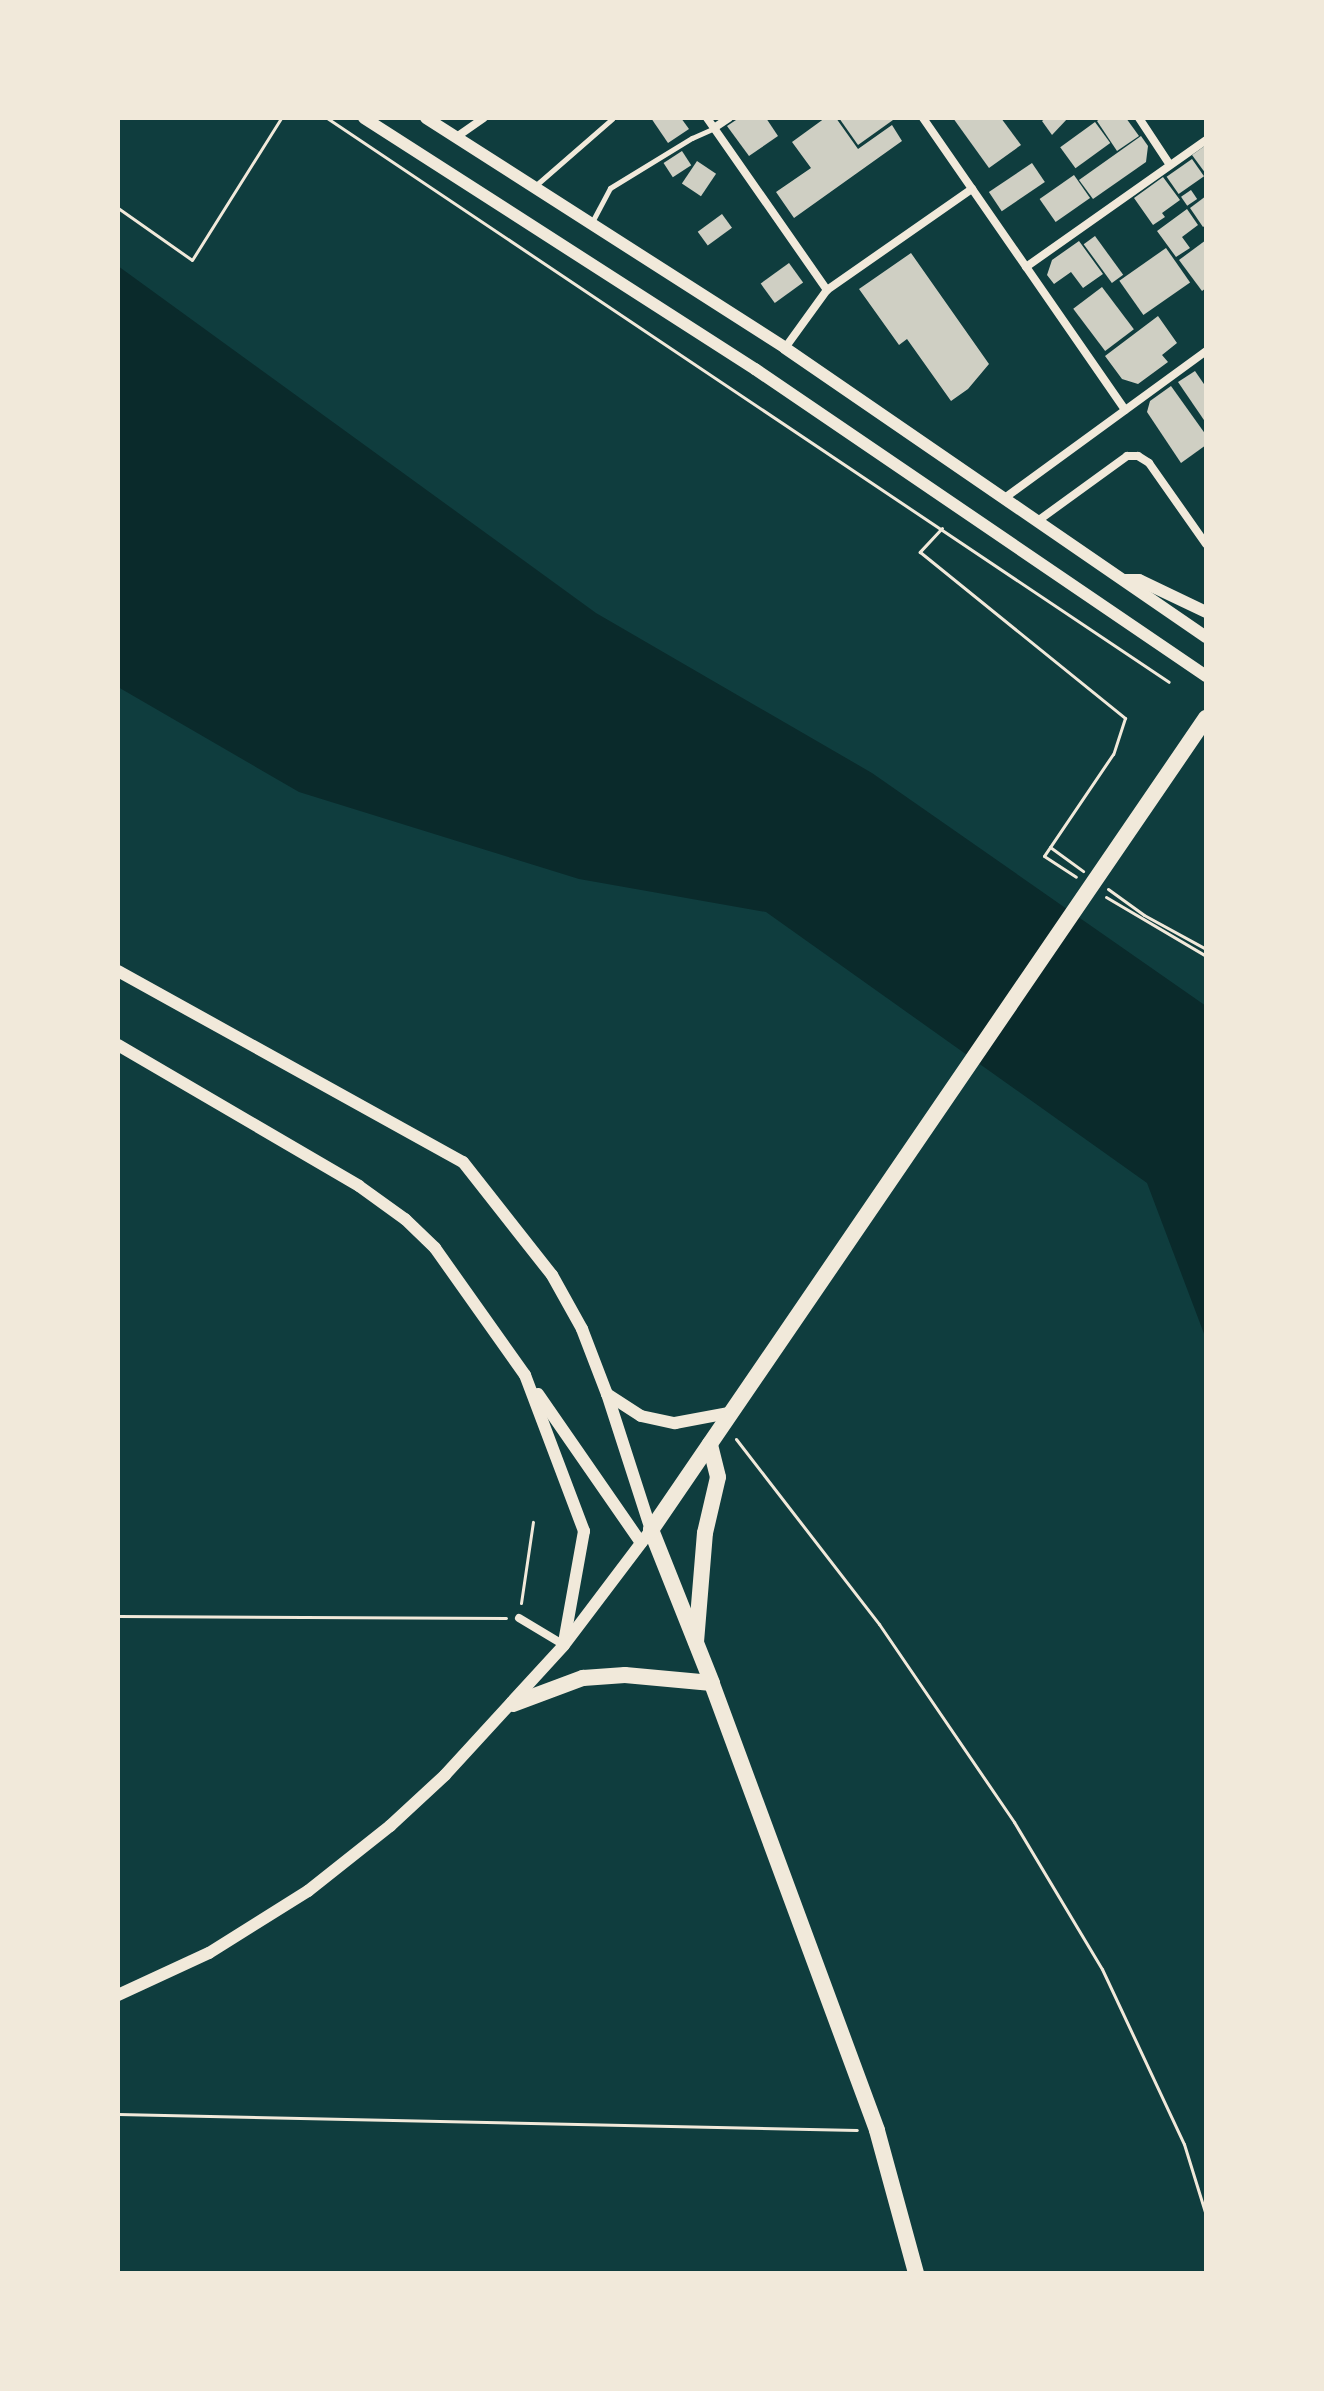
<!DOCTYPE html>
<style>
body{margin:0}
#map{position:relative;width:1324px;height:2391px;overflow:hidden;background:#0f3d3e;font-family:"Public Sans",sans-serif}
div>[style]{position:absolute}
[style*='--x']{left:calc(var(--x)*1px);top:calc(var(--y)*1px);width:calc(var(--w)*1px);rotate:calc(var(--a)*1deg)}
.water>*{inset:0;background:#0a2a2b}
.building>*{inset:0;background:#cfcfc3;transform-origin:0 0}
.path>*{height:3px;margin:-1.5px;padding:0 1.5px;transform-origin:1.5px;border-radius:1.5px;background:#f1e9da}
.service>*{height:5px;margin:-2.5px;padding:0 2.5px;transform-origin:2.5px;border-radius:2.5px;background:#f1e9da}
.minor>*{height:8px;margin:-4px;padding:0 4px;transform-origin:4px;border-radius:4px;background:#f1e9da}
.tertiary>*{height:12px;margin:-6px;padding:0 6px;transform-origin:6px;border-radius:6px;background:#f1e9da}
.primary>*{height:16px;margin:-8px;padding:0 8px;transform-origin:8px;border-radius:8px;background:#f1e9da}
span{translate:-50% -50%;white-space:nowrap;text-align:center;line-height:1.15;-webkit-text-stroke:8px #f1e9da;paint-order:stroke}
.frame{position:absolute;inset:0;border:120px solid #f1e9da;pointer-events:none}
</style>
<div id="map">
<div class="water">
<i style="clip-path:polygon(118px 266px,596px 613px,872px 773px,1206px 1006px,1206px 1339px,1147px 1183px,766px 912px,579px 879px,299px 792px,118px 687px)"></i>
</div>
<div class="building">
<i style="clip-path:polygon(651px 118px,681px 118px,689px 129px,668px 143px)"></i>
<i style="clip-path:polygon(739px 118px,766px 118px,778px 136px,749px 156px,727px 126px)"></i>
<i style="clip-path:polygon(825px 118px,836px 118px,858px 149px,892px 125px,902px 141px,794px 218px,776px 192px,811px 168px,792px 142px)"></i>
<i style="clip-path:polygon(839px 118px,892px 118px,893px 120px,858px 145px)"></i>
<i style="clip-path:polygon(953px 118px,1001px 118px,1021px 145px,989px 168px)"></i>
<i style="clip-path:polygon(1046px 118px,1068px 118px,1052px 135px,1042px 121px)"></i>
<i style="clip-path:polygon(1101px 118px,1126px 118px,1139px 136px,1117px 151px,1097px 121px)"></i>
<i style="left:1095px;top:122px;width:26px;height:43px;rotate:54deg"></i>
<i style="clip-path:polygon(1141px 136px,1148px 146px,1146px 162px,1093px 199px,1079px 180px)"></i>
<i style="clip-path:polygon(1206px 145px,1206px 174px,1192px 155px)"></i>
<i style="left:682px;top:151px;width:17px;height:22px;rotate:57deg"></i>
<i style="left:1192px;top:159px;width:21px;height:31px;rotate:55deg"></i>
<i style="left:697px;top:161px;width:23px;height:27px;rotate:34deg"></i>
<i style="left:1032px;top:163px;width:23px;height:52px;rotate:56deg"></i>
<i style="left:1074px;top:175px;width:28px;height:42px;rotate:55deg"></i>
<i style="clip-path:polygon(1163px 177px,1180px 200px,1162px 213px,1165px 217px,1153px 225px,1134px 198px)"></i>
<i style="left:1191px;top:190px;width:11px;height:12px;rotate:56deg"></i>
<i style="clip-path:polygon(1206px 196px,1206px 225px,1203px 227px,1190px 208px)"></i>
<i style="clip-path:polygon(1187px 209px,1198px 225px,1182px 237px,1190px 248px,1176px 257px,1157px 231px)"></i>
<i style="left:722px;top:214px;width:17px;height:30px;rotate:54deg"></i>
<i style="left:1095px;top:236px;width:48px;height:14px;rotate:54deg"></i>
<i style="clip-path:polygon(1206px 240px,1206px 288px,1202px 291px,1179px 260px)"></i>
<i style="clip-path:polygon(1079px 241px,1103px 274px,1083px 288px,1071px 272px,1054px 284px,1047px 275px,1052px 260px)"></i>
<i style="left:1166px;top:248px;width:42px;height:57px;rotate:55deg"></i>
<i style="clip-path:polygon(911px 253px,989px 364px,968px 389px,951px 401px,907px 339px,899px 345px,859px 289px)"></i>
<i style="left:789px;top:263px;width:24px;height:35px;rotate:54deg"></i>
<i style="left:1102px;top:287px;width:53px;height:36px;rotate:53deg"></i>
<i style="clip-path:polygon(1158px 316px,1177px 343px,1162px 355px,1168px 362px,1138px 384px,1122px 379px,1105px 356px)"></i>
<i style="clip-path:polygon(1195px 371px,1206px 387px,1206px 423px,1178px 382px)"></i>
<i style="clip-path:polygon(1171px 386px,1206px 435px,1206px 445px,1181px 463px,1147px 412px,1150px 401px)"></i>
</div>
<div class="path">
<i style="--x:327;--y:118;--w:1013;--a:33.82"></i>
<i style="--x:118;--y:208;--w:90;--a:35.1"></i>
<i style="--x:192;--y:260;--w:168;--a:-57.9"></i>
<i style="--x:942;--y:528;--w:33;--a:133"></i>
<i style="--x:920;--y:552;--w:264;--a:39"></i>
<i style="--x:1125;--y:718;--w:38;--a:108"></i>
<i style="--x:1113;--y:754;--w:123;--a:124.1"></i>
<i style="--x:1044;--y:856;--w:38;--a:33"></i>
<i style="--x:1050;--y:847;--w:41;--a:36"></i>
<i style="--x:1108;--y:889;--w:44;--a:35.8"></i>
<i style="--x:1144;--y:915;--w:71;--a:28.7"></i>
<i style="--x:1106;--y:897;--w:116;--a:30.5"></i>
<i style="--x:736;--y:1439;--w:234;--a:52.3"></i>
<i style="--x:879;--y:1624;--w:240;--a:55.7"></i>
<i style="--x:1014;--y:1822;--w:171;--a:59.1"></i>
<i style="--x:1102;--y:1969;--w:193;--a:64.9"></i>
<i style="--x:1184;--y:2144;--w:74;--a:72.8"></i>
<i style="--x:521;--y:1603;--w:82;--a:-81.6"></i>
<i style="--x:118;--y:1616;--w:388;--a:0.3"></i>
<i style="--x:118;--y:2114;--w:739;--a:1.24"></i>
</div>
<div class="service">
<i style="--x:535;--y:186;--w:103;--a:-41.1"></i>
<i style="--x:592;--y:222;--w:38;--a:-62"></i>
<i style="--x:610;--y:188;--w:96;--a:-31.4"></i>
<i style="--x:692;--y:138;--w:24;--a:-24"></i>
</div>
<div class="minor">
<i style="--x:707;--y:118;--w:210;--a:55.1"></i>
<i style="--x:923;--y:118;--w:355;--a:55.3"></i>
<i style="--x:1139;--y:118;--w:56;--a:56.6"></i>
<i style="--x:714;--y:128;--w:18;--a:-34"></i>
<i style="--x:455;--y:138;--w:35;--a:-35"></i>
<i style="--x:1026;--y:267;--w:220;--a:-35.2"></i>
<i style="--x:785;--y:348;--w:72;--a:-54.1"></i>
<i style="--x:827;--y:290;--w:177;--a:-34.9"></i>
<i style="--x:1006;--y:497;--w:248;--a:-36.1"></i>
<i style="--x:1039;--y:520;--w:109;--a:-36"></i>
<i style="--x:1127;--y:456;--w:11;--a:0"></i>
<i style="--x:1138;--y:456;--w:13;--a:32"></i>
<i style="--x:1149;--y:463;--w:99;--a:54.9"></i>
<i style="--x:519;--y:1618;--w:52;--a:31"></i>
</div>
<div class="tertiary">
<i style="--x:364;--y:118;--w:465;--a:32.7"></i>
<i style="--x:755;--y:369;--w:546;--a:34.24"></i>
<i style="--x:426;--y:118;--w:426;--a:32.6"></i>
<i style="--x:785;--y:348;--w:511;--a:34.47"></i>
<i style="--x:1125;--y:580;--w:14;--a:0"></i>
<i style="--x:1139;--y:580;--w:74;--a:25.5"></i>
<i style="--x:118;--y:971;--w:394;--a:29"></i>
<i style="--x:463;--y:1162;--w:144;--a:51.8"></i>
<i style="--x:552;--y:1275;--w:62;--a:60.9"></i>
<i style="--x:582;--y:1329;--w:70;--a:69"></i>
<i style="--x:607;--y:1394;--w:40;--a:32.9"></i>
<i style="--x:641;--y:1416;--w:35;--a:12"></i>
<i style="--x:675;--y:1423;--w:59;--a:-10.7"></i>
<i style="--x:118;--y:1045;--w:279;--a:30.3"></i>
<i style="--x:359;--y:1186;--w:57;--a:35.7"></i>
<i style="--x:405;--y:1219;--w:42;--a:44"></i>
<i style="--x:435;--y:1248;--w:156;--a:54.7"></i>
<i style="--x:525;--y:1375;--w:167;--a:69.3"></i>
<i style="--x:584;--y:1531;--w:113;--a:100.2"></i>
<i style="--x:538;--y:1394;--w:181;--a:55.3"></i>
<i style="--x:118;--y:1995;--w:100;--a:-24.8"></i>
<i style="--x:209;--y:1953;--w:117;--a:-32.1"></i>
<i style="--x:308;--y:1891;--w:105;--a:-38.4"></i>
<i style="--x:390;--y:1826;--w:75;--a:-42.8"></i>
<i style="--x:445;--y:1775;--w:176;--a:-47.5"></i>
<i style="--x:564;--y:1645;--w:144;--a:-52.9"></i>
<i style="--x:651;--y:1530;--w:143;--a:-107.9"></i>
</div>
<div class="primary">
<i style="--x:696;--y:1642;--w:109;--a:-85.3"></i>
<i style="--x:705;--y:1533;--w:57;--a:-76.9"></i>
<i style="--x:718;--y:1477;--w:34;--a:-104"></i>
<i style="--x:513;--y:1704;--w:75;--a:-20.4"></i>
<i style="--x:583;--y:1678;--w:42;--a:-4.1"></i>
<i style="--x:625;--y:1675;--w:87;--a:5.3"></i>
<i style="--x:916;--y:2273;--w:148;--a:-105.3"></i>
<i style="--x:877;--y:2130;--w:476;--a:-110.3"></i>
<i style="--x:712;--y:1683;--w:165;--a:-111.7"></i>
<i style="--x:651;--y:1530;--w:984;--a:-55.65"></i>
</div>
<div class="frame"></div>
</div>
